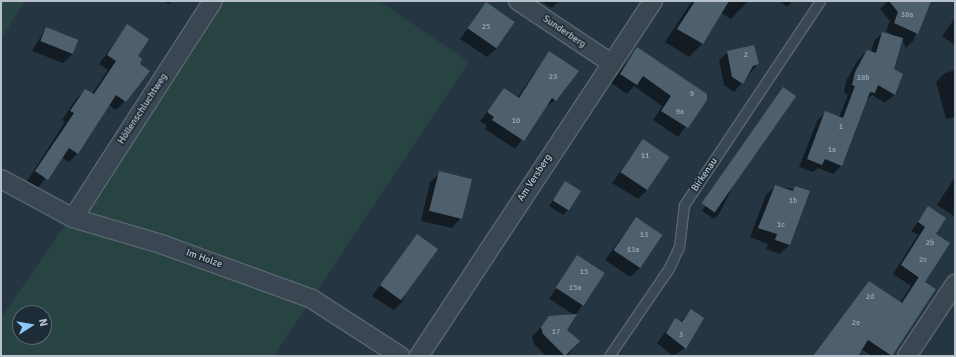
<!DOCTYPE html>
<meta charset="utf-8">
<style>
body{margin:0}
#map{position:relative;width:956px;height:357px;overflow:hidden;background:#253642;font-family:Signika,sans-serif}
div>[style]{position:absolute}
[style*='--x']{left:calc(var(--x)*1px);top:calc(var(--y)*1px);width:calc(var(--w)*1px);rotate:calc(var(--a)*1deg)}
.green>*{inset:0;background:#274342}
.shadow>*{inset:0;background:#0007;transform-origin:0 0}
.building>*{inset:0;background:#4e606d;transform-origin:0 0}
.roads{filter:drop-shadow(1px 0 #58656f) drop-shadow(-1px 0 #58656f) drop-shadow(0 1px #58656f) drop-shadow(0 -1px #58656f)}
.service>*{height:9px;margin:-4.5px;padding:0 4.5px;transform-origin:4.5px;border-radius:4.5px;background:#3a4752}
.minor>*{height:18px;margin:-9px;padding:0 9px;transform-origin:9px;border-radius:9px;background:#3a4752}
span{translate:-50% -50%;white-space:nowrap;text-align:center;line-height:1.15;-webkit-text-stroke:3.5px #1e2c37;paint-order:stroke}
.number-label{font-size:8px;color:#9daab4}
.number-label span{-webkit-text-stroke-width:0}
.street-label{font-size:10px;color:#b7c2cc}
.frame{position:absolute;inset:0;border:2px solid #b7c2cc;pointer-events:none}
.north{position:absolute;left:12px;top:305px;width:40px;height:40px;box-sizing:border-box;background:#1e2c37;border:1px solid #5b6873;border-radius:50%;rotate:78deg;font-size:11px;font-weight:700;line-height:16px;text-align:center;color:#b7c2cc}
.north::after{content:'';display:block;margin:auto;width:14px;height:18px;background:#8cc9fb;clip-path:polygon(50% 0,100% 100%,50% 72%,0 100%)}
</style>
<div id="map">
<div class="green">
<i style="clip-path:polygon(1px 1px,25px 1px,1px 39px)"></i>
<i style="clip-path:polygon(evenodd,219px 1px,379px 1px,469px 62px,274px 356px,1px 356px,1px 318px,219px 1px,20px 313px,44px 313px,44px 337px,20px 337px,20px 313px)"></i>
</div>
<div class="shadow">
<i style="clip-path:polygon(163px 1px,172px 1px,169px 4px)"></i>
<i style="clip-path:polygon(541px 1px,559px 1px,552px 8px)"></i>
<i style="clip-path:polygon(692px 1px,748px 1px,731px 19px,721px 13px,702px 44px,689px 57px,665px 42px)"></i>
<i style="clip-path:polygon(780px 1px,793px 1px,787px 7px)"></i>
<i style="clip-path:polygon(888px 1px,930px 1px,913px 41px,906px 48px,902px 39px,893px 69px,902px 74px,894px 95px,885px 103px,872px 95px,866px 101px,842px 165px,833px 174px,818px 168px,813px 172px,799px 167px,817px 121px,826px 112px,839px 117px,848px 95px,844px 93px,846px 81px,858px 60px,867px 51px,871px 52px,874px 41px,882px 33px,895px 37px,886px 31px,890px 21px,880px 9px)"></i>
<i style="clip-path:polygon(486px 4px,497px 48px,487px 57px,460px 39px)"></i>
<i style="clip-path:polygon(955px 18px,955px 42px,953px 44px,942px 36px)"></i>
<i style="clip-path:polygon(127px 26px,137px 57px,125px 101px,116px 110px,109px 105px,77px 154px,69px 162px,61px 157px,38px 188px,27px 181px,65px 122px,62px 120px,76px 99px,85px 90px,92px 94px,108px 70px,99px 64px)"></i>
<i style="clip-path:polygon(46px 28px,78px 41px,73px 54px,63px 63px,32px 51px)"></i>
<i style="clip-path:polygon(637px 49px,708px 96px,678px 137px,653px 120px,662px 106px,634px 86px,627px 94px,611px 83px)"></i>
<i style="clip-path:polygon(549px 52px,556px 100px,545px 107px,515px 149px,485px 129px,487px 126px,480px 121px,504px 90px,517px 98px)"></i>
<i style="clip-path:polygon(728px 52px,758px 64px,734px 92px,724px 85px,719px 60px)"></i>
<i style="clip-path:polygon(955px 70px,955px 117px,946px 119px,936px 82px,945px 73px)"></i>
<i style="clip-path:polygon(783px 89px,719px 214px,714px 219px,702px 211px)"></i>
<i style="clip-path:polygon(643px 141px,647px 190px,638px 199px,612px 183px)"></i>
<i style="clip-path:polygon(440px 173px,461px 218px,452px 228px,421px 221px,430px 182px)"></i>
<i style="clip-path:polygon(955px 177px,955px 217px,937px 205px)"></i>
<i style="clip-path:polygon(565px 182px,568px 210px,563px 215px,549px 206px)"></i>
<i style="clip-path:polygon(775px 186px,809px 192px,789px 245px,780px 254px,766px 249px,768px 244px,750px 237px,766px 195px)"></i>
<i style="clip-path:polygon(929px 207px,934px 234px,924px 282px,935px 289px,891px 356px,872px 356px,861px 349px,857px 356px,813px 356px,869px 282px,900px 303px,911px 286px,893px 274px,918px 235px,911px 231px)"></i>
<i style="clip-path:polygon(636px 218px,640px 268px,630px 277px,605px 260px)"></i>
<i style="clip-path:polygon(417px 235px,403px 301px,394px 310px,372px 296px)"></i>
<i style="left:577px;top:256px;width:31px;height:51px;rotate:33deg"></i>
<i style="clip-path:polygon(691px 310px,703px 318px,685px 348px,673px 356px,657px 343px,675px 319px,680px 322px)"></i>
<i style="clip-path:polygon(550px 317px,578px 341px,568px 356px,546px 356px,534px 344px,532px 337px)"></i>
</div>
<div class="building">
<i style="clip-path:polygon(695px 1px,729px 1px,703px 44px,677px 29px)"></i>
<i style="clip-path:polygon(889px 1px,931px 1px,918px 34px,894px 23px,898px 12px)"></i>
<i style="left:486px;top:2px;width:35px;height:32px;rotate:35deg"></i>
<i style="clip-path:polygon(127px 24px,149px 39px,138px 56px,142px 59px,140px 64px,150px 71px,126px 102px,116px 95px,78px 154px,69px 148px,48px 180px,35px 171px,74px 113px,70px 111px,85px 89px,94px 94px,116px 61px,107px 55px)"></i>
<i style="left:46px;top:27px;width:35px;height:15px;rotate:22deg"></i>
<i style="clip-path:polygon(882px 32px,903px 38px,894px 69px,903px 74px,895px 95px,878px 85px,875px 93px,870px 92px,842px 166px,825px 159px,822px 165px,807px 159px,825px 111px,843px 118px,855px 86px,852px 85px,855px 72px,867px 50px,876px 53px)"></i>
<i style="clip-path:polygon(754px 45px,759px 64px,753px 66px,743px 84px,732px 77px,727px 51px)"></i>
<i style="clip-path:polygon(637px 47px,707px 94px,707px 100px,688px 128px,661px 111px,671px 96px,643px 76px,637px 85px,620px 74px)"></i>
<i style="clip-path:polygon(549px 51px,579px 71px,556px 101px,552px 98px,524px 141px,492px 120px,494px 117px,487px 112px,504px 88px,519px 98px)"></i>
<i style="left:783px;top:87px;width:16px;height:142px;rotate:35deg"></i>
<i style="left:643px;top:139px;width:32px;height:40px;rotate:34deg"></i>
<i style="left:439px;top:171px;width:34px;height:41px;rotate:14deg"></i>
<i style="left:565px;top:181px;width:19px;height:23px;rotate:32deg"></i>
<i style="clip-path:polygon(775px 185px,793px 191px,795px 186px,810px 191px,790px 245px,775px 240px,777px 234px,758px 228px)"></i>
<i style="clip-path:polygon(928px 206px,946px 218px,936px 234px,950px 243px,925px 282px,936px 289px,892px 356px,868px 340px,858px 356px,813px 356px,869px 281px,902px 303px,919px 277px,924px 281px,901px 265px,925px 227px,918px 222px)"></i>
<i style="left:636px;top:217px;width:32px;height:40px;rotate:34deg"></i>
<i style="left:417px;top:234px;width:26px;height:63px;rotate:36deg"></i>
<i style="left:577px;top:255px;width:33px;height:39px;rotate:33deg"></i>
<i style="clip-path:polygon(691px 309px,704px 318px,686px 349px,666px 333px,675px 318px,682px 322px)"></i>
<i style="clip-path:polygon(577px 314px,567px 330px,580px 341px,565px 356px,543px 334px,541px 327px,549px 316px)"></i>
</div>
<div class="roads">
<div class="service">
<i style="--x:609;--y:356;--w:107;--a:-55.7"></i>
<i style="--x:669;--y:268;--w:23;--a:-65"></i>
<i style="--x:679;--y:247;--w:42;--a:-83.2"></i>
<i style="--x:684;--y:205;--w:245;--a:-56.3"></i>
</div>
<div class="minor">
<i style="--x:518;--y:1;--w:112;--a:33.7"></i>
<i style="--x:1;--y:179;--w:82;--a:28.4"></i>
<i style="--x:73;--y:218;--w:95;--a:16.5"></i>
<i style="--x:164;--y:245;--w:158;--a:20"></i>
<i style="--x:312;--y:299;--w:105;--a:32.9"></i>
<i style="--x:73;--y:218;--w:258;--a:-57.2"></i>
<i style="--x:419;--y:356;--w:425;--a:-56.6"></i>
<i style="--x:907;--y:356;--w:87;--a:-56.3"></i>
</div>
</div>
<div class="number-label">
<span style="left:907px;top:15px">38a</span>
<span style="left:486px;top:27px">25</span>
<span style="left:746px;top:55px">2</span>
<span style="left:553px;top:77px">23</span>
<span style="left:863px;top:78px">38b</span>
<span style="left:692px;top:94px">9</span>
<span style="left:680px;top:112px">9a</span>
<span style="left:516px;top:121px">10</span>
<span style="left:841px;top:127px">1</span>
<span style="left:832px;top:150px">1a</span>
<span style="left:645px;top:156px">11</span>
<span style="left:793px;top:201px">1b</span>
<span style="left:781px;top:225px">1c</span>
<span style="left:644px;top:235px">13</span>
<span style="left:930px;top:243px">2b</span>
<span style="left:633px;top:250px">13a</span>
<span style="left:923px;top:260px">2c</span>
<span style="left:584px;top:272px">15</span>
<span style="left:575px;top:288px">15a</span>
<span style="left:870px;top:297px">2d</span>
<span style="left:856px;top:323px">2e</span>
<span style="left:556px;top:332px">17</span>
<span style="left:681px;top:335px">3</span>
</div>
<div class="street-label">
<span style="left:564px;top:32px;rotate:34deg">Sunderberg</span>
<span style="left:143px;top:109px;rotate:-57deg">Höllenschluchtweg</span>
<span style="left:705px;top:175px;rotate:-56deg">Birkenau</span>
<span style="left:535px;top:178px;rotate:-57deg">Am Versberg</span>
<span style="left:204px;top:259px;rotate:20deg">Im Holze</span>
</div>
<div class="frame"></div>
<div class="north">N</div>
</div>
